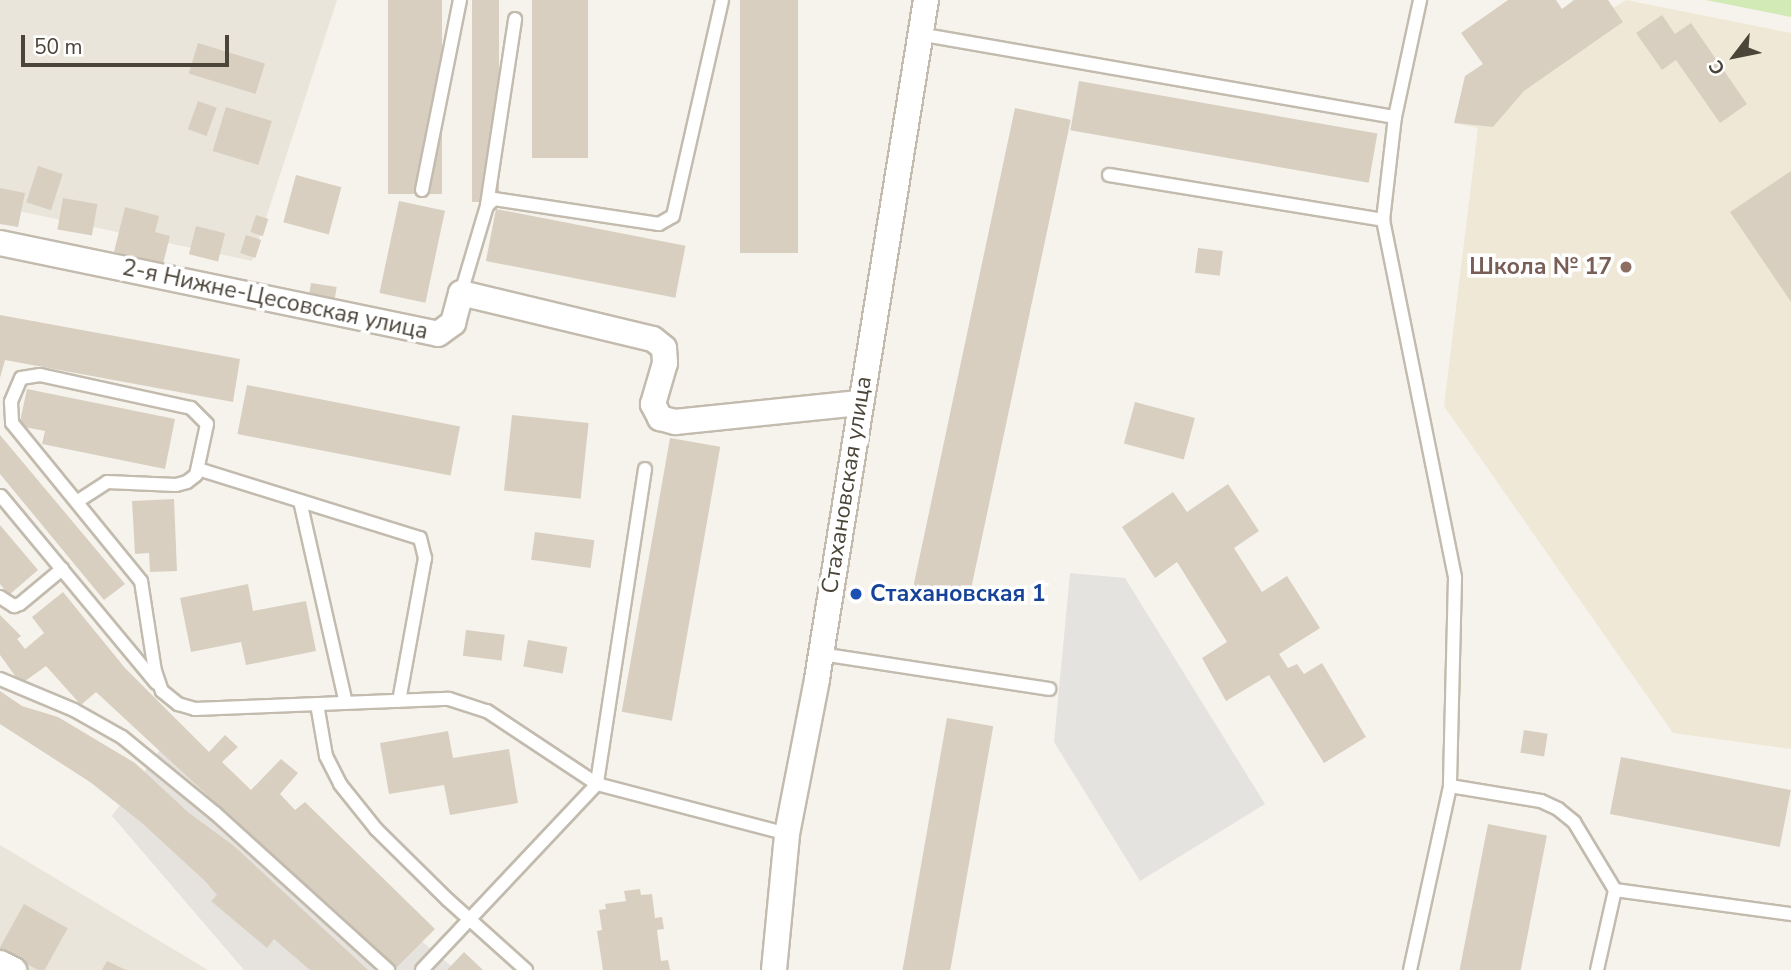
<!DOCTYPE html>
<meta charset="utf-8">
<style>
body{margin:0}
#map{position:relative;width:1791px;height:970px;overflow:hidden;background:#f6f3ec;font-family:"Nunito Sans",sans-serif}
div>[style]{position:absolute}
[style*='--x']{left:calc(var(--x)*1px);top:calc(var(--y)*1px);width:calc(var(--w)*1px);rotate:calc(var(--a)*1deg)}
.residential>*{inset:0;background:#eae5da}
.industrial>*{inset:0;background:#e6e2dd}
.education>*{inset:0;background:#efe8d6}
.green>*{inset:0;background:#d2eab5}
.parking>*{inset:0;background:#e5e3e0}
.building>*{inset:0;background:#d8cfc1;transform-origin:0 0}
.roads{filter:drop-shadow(2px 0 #c2bbae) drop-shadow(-2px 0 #c2bbae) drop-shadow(0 2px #c2bbae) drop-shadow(0 -2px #c2bbae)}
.lane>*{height:12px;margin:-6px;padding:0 6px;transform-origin:6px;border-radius:6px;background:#fff}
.street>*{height:24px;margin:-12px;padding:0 12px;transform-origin:12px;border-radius:12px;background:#fff}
.dots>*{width:19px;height:19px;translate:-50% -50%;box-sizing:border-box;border:4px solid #fff;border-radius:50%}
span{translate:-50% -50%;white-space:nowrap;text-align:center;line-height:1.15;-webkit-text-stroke:7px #fff;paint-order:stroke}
.education-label{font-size:23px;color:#785e54;font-weight:700}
.right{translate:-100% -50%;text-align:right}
.street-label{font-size:23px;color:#4b4439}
.transit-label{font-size:23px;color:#164399;font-weight:700}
.left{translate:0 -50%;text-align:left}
.north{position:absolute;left:1700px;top:21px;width:70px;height:70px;-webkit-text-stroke:5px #fff;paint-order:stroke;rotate:238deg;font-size:19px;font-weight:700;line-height:28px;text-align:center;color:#4b4439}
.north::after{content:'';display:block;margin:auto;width:24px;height:32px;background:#4b4439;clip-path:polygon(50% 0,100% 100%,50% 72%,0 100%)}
.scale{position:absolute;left:21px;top:35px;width:208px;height:32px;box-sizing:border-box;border:4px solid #4b4439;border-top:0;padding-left:9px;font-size:21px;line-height:24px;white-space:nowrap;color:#4b4439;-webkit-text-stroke:5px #fff;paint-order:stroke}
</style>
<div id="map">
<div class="residential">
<i style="clip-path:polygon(0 0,337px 0,252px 261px,0 207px)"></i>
<i style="clip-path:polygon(0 845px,208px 970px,0 970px)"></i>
</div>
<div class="industrial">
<i style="clip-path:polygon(173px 732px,456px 970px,244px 970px,112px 816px)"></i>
</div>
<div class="education">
<i style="clip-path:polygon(1626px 0,1791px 33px,1791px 749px,1673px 733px,1444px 406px,1478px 128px,1454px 123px,1493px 127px,1524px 91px,1623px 22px,1613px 8px)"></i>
</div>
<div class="green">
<i style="clip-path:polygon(1706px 0,1791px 0,1791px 17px)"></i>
</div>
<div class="parking">
<i style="clip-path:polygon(1070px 573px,1125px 578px,1265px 804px,1140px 881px,1054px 742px)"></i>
</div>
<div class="building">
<i style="left:388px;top:0;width:54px;height:194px"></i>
<i style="left:472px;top:0;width:27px;height:202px"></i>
<i style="left:532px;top:0;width:56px;height:158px"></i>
<i style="left:740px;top:0;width:58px;height:253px"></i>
<i style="clip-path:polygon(1508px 0,1556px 0,1562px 9px,1574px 0,1608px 0,1623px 22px,1524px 91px,1493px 127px,1454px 123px,1465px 76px,1483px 64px,1461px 33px)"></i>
<i style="clip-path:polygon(1662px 15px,1675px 34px,1691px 23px,1747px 104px,1720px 123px,1676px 60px,1662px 70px,1636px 33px)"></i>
<i style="left:198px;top:43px;width:70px;height:32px;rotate:17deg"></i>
<i style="left:1079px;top:81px;width:303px;height:50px;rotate:10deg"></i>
<i style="left:198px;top:101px;width:20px;height:30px;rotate:20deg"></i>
<i style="left:226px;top:107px;width:48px;height:46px;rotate:17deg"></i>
<i style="left:1015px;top:108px;width:57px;height:495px;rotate:12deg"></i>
<i style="left:38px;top:166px;width:26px;height:38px;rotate:18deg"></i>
<i style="clip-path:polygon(1791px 171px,1791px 302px,1730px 212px)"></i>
<i style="left:296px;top:175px;width:47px;height:49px;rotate:15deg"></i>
<i style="clip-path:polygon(0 188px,25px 193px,18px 227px,0 224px)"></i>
<i style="left:63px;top:198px;width:35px;height:32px;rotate:10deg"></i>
<i style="left:399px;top:201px;width:47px;height:94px;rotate:12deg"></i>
<i style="clip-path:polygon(125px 207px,159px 216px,155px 232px,170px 236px,163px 264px,114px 252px)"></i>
<i style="left:496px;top:209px;width:193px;height:53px;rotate:11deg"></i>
<i style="left:256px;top:215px;width:13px;height:18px;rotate:18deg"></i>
<i style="left:196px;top:226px;width:30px;height:29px;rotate:14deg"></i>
<i style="left:246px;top:235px;width:16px;height:19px;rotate:18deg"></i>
<i style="left:1198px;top:248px;width:25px;height:25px;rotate:7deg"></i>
<i style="left:311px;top:283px;width:26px;height:16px;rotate:9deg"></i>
<i style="clip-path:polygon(0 315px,240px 359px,233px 402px,5px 360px,0 378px)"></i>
<i style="left:247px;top:385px;width:217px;height:50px;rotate:11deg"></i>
<i style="clip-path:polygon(27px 389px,175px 419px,165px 469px,42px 444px,45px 431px,19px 426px)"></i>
<i style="left:1135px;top:402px;width:62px;height:43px;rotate:15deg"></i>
<i style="left:512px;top:415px;width:77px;height:76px;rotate:6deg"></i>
<i style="clip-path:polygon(0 435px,125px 584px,104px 600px,0 474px)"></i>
<i style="left:670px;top:438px;width:51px;height:278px;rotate:10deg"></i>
<i style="clip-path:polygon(1228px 484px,1259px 531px,1234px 548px,1262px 592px,1287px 576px,1320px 628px,1279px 654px,1288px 668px,1297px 664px,1304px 674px,1322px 663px,1366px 737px,1324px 763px,1269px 675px,1226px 701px,1202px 658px,1227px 642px,1177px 562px,1155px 578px,1122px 527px,1173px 492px,1187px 512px)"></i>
<i style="clip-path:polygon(174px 499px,177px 571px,150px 572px,149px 553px,135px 554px,132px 501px)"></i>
<i style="clip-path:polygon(0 525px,38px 570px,9px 595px,0 584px)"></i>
<i style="left:535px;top:532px;width:60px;height:28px;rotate:8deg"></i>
<i style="clip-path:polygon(248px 584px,253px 611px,306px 601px,316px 651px,246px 665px,241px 642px,191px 652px,180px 598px)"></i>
<i style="clip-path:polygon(63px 592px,125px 668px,209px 752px,225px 735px,238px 747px,222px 762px,251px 790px,281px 759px,298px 773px,280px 794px,295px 810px,305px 802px,435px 929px,395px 969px,96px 692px,81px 705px,46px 666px,21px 684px,0 655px,0 615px,21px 636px,17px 639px,25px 649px,44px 633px,32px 617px)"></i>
<i style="left:466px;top:630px;width:39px;height:26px;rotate:7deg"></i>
<i style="left:528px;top:640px;width:40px;height:27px;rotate:10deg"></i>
<i style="clip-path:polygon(0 691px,22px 706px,58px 717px,135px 763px,189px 813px,234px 846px,368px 970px,310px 970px,274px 939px,267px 948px,211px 901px,217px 895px,205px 881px,142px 823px,90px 782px,0 724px)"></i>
<i style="left:947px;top:718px;width:47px;height:257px;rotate:10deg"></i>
<i style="left:1524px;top:730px;width:24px;height:23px;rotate:9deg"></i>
<i style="clip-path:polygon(448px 731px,453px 758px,509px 749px,518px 803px,450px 815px,444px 785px,389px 794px,380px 743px)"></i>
<i style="left:1621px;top:757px;width:173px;height:58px;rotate:11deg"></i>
<i style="left:1488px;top:824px;width:60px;height:149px;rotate:11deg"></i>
<i style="clip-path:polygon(640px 889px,641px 895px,652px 894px,655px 918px,662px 917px,664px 929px,657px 930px,661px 961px,668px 960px,670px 970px,603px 970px,597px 931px,602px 930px,599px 910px,606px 909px,605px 904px,626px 901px,624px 891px)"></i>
<i style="left:24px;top:904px;width:50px;height:51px;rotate:29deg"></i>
<i style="clip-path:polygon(464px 952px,483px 970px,447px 970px)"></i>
<i style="clip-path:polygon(107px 961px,126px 970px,102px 970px)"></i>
</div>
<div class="roads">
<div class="lane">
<i style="--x:919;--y:34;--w:483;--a:9.9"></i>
<i style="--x:1395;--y:117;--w:120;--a:-77.9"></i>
<i style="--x:1109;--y:175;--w:278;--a:9.3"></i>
<i style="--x:1383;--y:220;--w:104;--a:-83.4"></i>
<i style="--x:422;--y:190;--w:194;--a:-78.7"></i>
<i style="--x:487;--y:205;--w:188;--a:-81.4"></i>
<i style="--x:1383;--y:220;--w:365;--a:78.6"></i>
<i style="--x:1455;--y:578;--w:208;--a:91.4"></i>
<i style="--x:461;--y:293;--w:91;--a:-73.4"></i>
<i style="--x:487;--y:206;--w:10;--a:-45"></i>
<i style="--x:494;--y:199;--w:167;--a:8.6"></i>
<i style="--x:659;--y:224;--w:16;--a:-30"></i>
<i style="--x:673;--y:216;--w:221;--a:-77.2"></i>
<i style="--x:198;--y:469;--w:232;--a:17.3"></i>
<i style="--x:420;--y:538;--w:21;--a:76"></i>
<i style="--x:425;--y:558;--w:145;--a:100.3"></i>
<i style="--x:645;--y:469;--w:319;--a:98.7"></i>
<i style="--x:597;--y:784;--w:196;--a:14.7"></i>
<i style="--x:1;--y:496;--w:243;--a:50.3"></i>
<i style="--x:78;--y:501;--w:35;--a:-33"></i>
<i style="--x:107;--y:482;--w:69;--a:2.5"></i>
<i style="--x:176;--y:485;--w:11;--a:-15"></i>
<i style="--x:187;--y:482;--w:11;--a:-38"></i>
<i style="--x:196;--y:475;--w:52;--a:-77.8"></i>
<i style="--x:207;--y:424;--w:23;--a:-135"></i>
<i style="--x:191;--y:408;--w:155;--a:-167.7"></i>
<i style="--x:40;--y:375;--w:19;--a:171"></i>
<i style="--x:21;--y:378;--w:26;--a:113"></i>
<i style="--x:11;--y:402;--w:21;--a:87"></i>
<i style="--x:12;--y:423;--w:204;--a:50.8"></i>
<i style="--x:141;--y:581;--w:91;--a:81.2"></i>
<i style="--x:155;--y:671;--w:21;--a:71"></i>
<i style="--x:162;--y:691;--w:21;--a:39"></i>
<i style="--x:178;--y:704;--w:18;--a:16"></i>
<i style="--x:195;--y:709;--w:254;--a:-2.3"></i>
<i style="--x:449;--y:699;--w:40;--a:18"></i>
<i style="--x:487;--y:711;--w:132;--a:33.6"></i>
<i style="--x:597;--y:784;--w:255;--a:133.3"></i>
<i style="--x:300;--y:501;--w:207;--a:77.2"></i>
<i style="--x:0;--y:597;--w:17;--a:33"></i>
<i style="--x:14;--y:606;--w:6;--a:-18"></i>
<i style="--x:20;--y:604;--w:55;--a:-39.8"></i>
<i style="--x:821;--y:654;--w:231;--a:8.7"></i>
<i style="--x:0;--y:679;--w:80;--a:22.7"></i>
<i style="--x:74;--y:710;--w:55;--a:29.4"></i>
<i style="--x:122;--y:737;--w:120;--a:39.3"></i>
<i style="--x:215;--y:813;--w:234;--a:42.2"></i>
<i style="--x:317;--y:704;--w:53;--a:80.2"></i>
<i style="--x:326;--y:756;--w:31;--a:63"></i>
<i style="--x:340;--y:784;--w:58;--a:51.3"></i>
<i style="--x:376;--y:829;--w:101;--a:44.6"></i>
<i style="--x:448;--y:900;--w:105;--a:41.9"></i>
<i style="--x:1410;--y:970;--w:188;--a:-77.7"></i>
<i style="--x:1450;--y:786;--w:92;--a:9.4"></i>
<i style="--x:1541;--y:801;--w:19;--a:25"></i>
<i style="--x:1558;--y:809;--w:21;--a:39"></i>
<i style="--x:1574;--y:822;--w:79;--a:58.9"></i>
<i style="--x:1597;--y:970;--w:82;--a:-77.3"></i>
<i style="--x:1615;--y:890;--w:178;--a:7.8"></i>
</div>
<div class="street">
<i style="--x:0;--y:243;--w:447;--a:11.7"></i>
<i style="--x:438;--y:334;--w:19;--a:-36"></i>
<i style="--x:453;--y:323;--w:31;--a:-75"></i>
<i style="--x:461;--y:293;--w:197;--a:13.5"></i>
<i style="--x:653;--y:339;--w:14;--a:39"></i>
<i style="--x:664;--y:348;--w:15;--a:86"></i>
<i style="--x:665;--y:363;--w:43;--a:106.3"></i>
<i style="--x:653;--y:404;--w:16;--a:63"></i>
<i style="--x:660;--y:418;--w:16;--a:15"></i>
<i style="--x:675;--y:422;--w:185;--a:-5.9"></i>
<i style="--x:0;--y:963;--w:16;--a:27"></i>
<i style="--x:774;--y:970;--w:137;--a:-84.5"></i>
<i style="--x:787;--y:834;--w:158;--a:-79"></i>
<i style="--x:817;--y:679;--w:688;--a:-80.88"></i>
</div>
</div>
<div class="dots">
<i style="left:1626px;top:267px;background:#8d6e63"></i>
<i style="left:856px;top:594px;background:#1a4fb4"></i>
</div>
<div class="education-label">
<span class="right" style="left:1612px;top:267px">Школа № 17</span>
</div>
<div class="street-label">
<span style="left:275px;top:300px;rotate:12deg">2-я Нижне-Цесовская улица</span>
<span style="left:847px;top:485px;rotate:-81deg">Стахановская улица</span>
</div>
<div class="transit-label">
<span class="left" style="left:870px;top:594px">Стахановская 1</span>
</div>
<div class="north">С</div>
<div class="scale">50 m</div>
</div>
